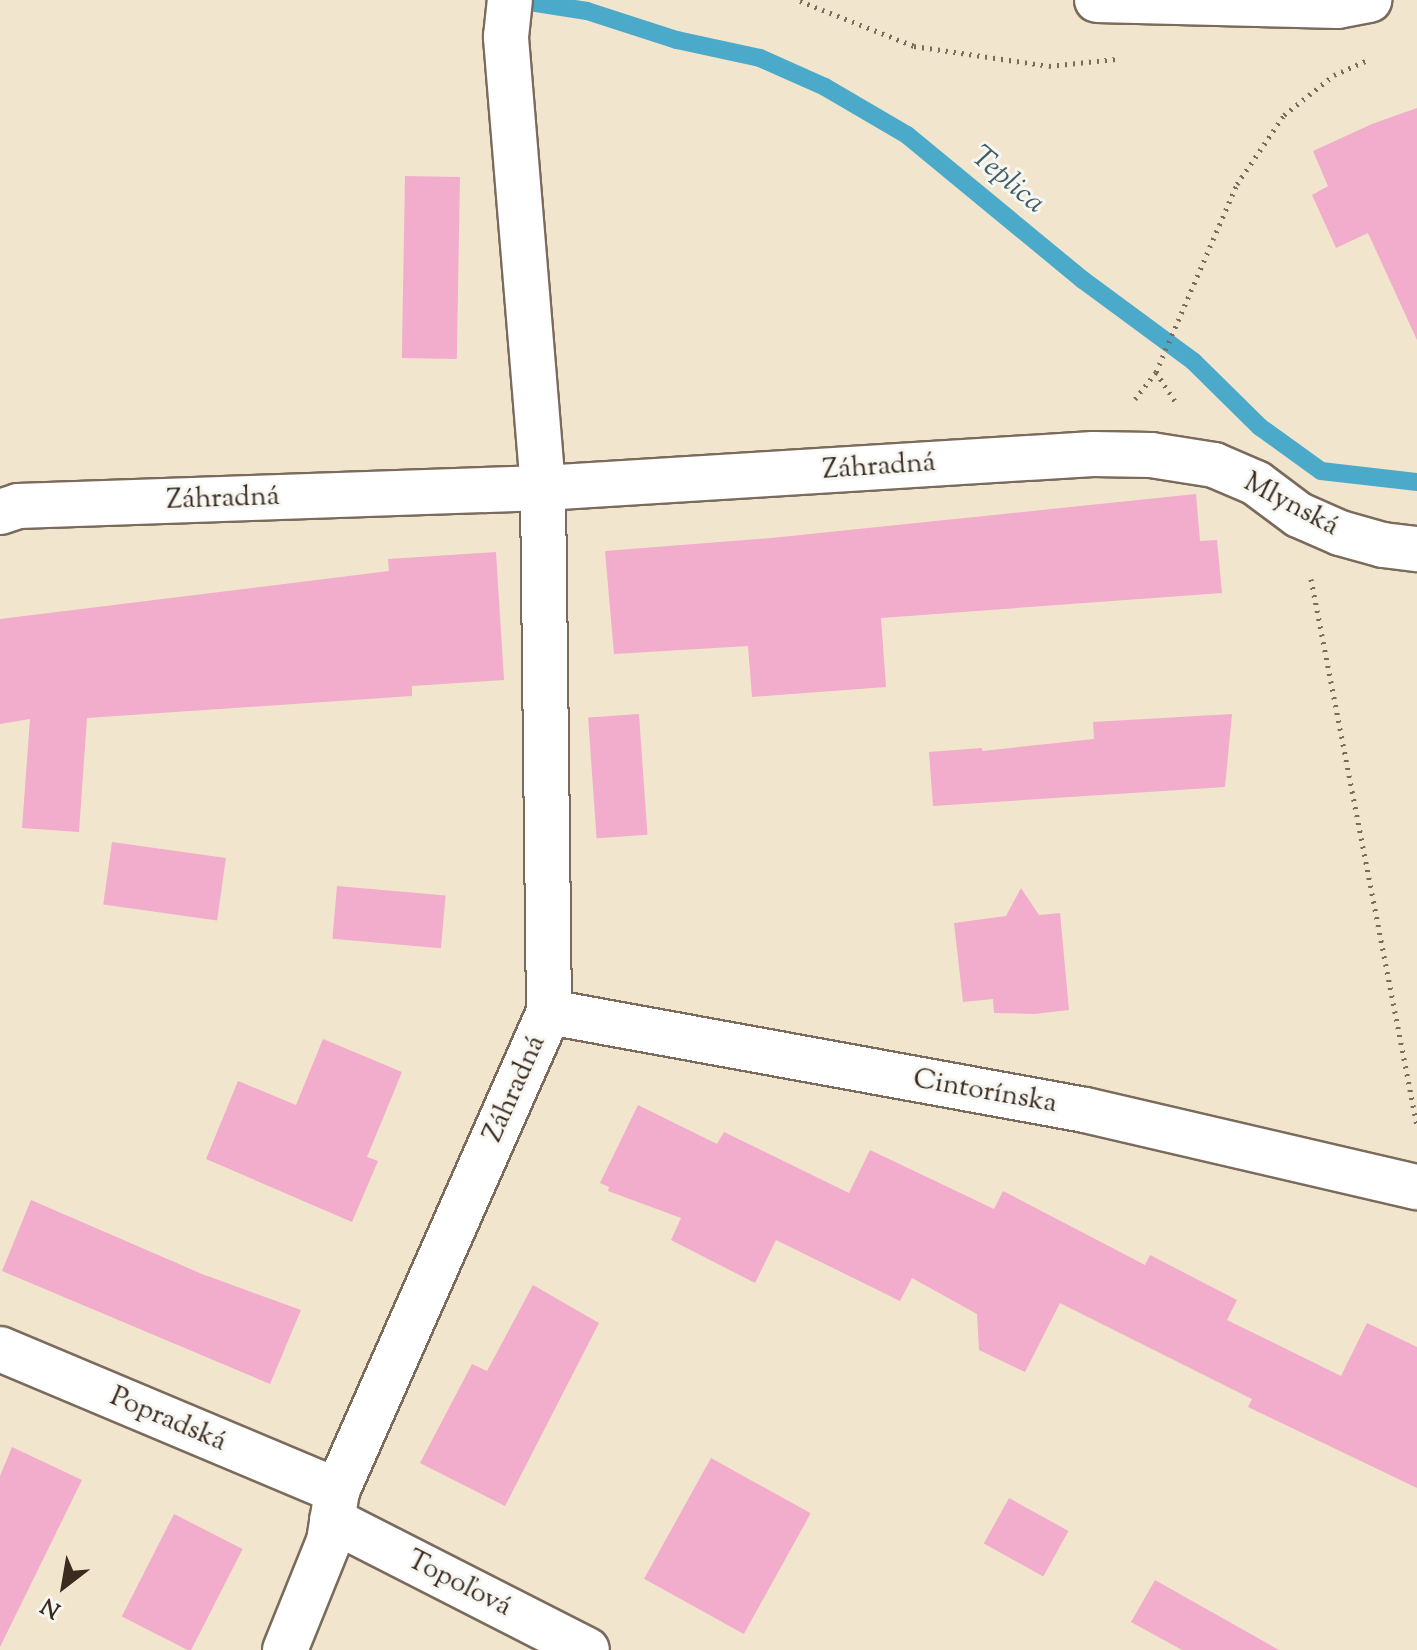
<!DOCTYPE html>
<meta charset="utf-8">
<style>
body{margin:0}
#map{position:relative;width:1417px;height:1650px;overflow:hidden;background:#f2e5ce;font-family:"Sorts Mill Goudy",serif}
div>[style]{position:absolute}
[style*='--x']{left:calc(var(--x)*1px);top:calc(var(--y)*1px);width:calc(var(--w)*1px);rotate:calc(var(--a)*1deg)}
.stream>*{height:18px;margin:-9px;padding:0 9px;transform-origin:9px;border-radius:9px;background:#4baaca}
.building>*{inset:0;background:#f1adcb;transform-origin:0 0}
.path>*{height:5px;margin-top:-2.5px;transform-origin:0;background:repeating-linear-gradient(90deg,#7b6b5c 0 2px,transparent 0 8px)}
.roads{filter:drop-shadow(2px 0 #7b6b5c) drop-shadow(-2px 0 #7b6b5c) drop-shadow(0 2px #7b6b5c) drop-shadow(0 -2px #7b6b5c)}
.minor>*{height:44px;margin:-22px;padding:0 22px;transform-origin:22px;border-radius:22px;background:#fff}
.tertiary>*{height:44px;margin:-22px;padding:0 22px;transform-origin:22px;border-radius:22px;background:#fff}
span{translate:-50% -50%;white-space:nowrap;text-align:center;line-height:1.15;-webkit-text-stroke:6px #f6f6f2;paint-order:stroke}
.street-label{font-size:28px;color:#3b2a1e}
.water-label{font-size:30px;color:#415d63;font-style:italic}
.north{position:absolute;left:24px;top:1546px;width:80px;height:80px;-webkit-text-stroke:6px #f6f6f2;paint-order:stroke;rotate:211deg;font-size:22px;font-weight:700;line-height:32px;text-align:center;color:#3b2a1e}
.north::after{content:'';display:block;margin:auto;width:28px;height:36px;background:#3b2a1e;clip-path:polygon(50% 0,100% 100%,50% 72%,0 100%)}
</style>
<div id="map">
<div class="stream">
<i style="--x:517;--y:0;--w:71;--a:8.9"></i>
<i style="--x:587;--y:11;--w:95;--a:17.9"></i>
<i style="--x:677;--y:40;--w:85;--a:12.2"></i>
<i style="--x:760;--y:58;--w:71;--a:24"></i>
<i style="--x:825;--y:87;--w:95;--a:30.3"></i>
<i style="--x:907;--y:135;--w:228;--a:39.5"></i>
<i style="--x:1083;--y:280;--w:137;--a:36.4"></i>
<i style="--x:1193;--y:361;--w:94;--a:44.6"></i>
<i style="--x:1260;--y:427;--w:75;--a:35.8"></i>
<i style="--x:1321;--y:471;--w:97;--a:6.5"></i>
</div>
<div class="building">
<i style="clip-path:polygon(1417px 108px,1417px 340px,1368px 233px,1336px 248px,1312px 195px,1328px 186px,1313px 151px,1372px 124px)"></i>
<i style="left:405px;top:176px;width:55px;height:182px;rotate:1deg"></i>
<i style="clip-path:polygon(1196px 494px,1200px 541px,1217px 540px,1222px 593px,881px 618px,886px 687px,752px 697px,748px 646px,614px 654px,605px 551px,771px 538px)"></i>
<i style="clip-path:polygon(496px 552px,504px 680px,412px 686px,412px 696px,87px 718px,79px 832px,22px 828px,30px 719px,0 724px,0 619px,389px 571px,388px 559px)"></i>
<i style="left:639px;top:714px;width:121px;height:51px;rotate:86deg"></i>
<i style="clip-path:polygon(1232px 714px,1225px 787px,933px 806px,929px 752px,982px 748px,982px 751px,1094px 739px,1093px 722px)"></i>
<i style="left:112px;top:842px;width:115px;height:63px;rotate:8deg"></i>
<i style="left:337px;top:886px;width:109px;height:53px;rotate:5deg"></i>
<i style="clip-path:polygon(1021px 888px,1039px 915px,1060px 913px,1069px 1010px,1034px 1014px,994px 1013px,993px 999px,963px 1002px,954px 923px,1006px 916px)"></i>
<i style="clip-path:polygon(323px 1039px,402px 1072px,367px 1157px,378px 1161px,352px 1222px,206px 1159px,238px 1081px,296px 1105px)"></i>
<i style="clip-path:polygon(638px 1105px,717px 1144px,724px 1132px,849px 1193px,870px 1150px,994px 1209px,1003px 1191px,1145px 1265px,1150px 1255px,1237px 1300px,1227px 1320px,1341px 1376px,1367px 1323px,1417px 1347px,1417px 1488px,1248px 1407px,1252px 1399px,1060px 1303px,1025px 1372px,979px 1350px,977px 1314px,912px 1278px,900px 1301px,776px 1240px,755px 1283px,671px 1240px,681px 1218px,608px 1191px,609px 1187px,600px 1183px)"></i>
<i style="clip-path:polygon(31px 1200px,202px 1274px,301px 1310px,270px 1384px,2px 1271px)"></i>
<i style="clip-path:polygon(533px 1285px,599px 1323px,505px 1506px,420px 1463px,472px 1364px,487px 1371px)"></i>
<i style="clip-path:polygon(12px 1447px,82px 1480px,0 1647px,0 1476px)"></i>
<i style="left:711px;top:1458px;width:114px;height:138px;rotate:29deg"></i>
<i style="left:1009px;top:1498px;width:68px;height:52px;rotate:29deg"></i>
<i style="left:174px;top:1514px;width:77px;height:115px;rotate:27deg"></i>
<i style="clip-path:polygon(1155px 1580px,1279px 1650px,1182px 1650px,1131px 1622px)"></i>
</div>
<div class="path">
<i style="--x:800;--y:1;--w:123;--a:21.5"></i>
<i style="--x:914;--y:46;--w:136;--a:8.4"></i>
<i style="--x:1049;--y:66;--w:67;--a:-6"></i>
<i style="--x:1156;--y:372;--w:205;--a:-66.7"></i>
<i style="--x:1237;--y:184;--w:83;--a:-55.7"></i>
<i style="--x:1284;--y:115;--w:64;--a:-38.7"></i>
<i style="--x:1334;--y:75;--w:39;--a:-24"></i>
<i style="--x:1135;--y:399;--w:34;--a:-52"></i>
<i style="--x:1156;--y:372;--w:35;--a:57"></i>
<i style="--x:1311;--y:579;--w:557;--a:79.03"></i>
</div>
<div class="roads">
<div class="minor">
<i style="--x:0;--y:512;--w:19;--a:-18"></i>
<i style="--x:18;--y:506;--w:525;--a:-1.96"></i>
<i style="--x:543;--y:488;--w:551;--a:-3.54"></i>
<i style="--x:1093;--y:454;--w:58;--a:1"></i>
<i style="--x:1151;--y:455;--w:64;--a:9"></i>
<i style="--x:1214;--y:465;--w:46;--a:23.2"></i>
<i style="--x:1256;--y:483;--w:54;--a:36.7"></i>
<i style="--x:1299;--y:515;--w:45;--a:23.7"></i>
<i style="--x:1340;--y:533;--w:45;--a:15.6"></i>
<i style="--x:1383;--y:545;--w:34;--a:7"></i>
<i style="--x:549;--y:1012;--w:545;--a:10.36"></i>
<i style="--x:1085;--y:1110;--w:341;--a:13.1"></i>
<i style="--x:0;--y:1349;--w:366;--a:22.8"></i>
<i style="--x:332;--y:1520;--w:286;--a:27"></i>
<i style="--x:285;--y:1650;--w:118;--a:-68"></i>
<i style="--x:329;--y:1541;--w:51;--a:-80.9"></i>
<i style="--x:337;--y:1491;--w:524;--a:-66.13"></i>
<i style="--x:549;--y:1012;--w:524;--a:-90.66"></i>
<i style="--x:543;--y:488;--w:453;--a:-94.7"></i>
<i style="--x:506;--y:37;--w:37;--a:-84"></i>
</div>
<div class="tertiary">
<i style="--x:1097;--y:0;--w:241;--a:1.4"></i>
<i style="--x:1338;--y:6;--w:32;--a:-11"></i>
</div>
</div>
<div class="street-label">
<span style="left:879px;top:467px;rotate:-4deg">Záhradná</span>
<span style="left:223px;top:499px;rotate:-2deg">Záhradná</span>
<span style="left:1291px;top:505px;rotate:28deg">Mlynská</span>
<span style="left:515px;top:1089px;rotate:-66deg">Záhradná</span>
<span style="left:985px;top:1092px;rotate:10deg">Cintorínska</span>
<span style="left:168px;top:1420px;rotate:23deg">Popradská</span>
<span style="left:459px;top:1584px;rotate:27deg">Topoľová</span>
</div>
<div class="water-label">
<span style="left:1007px;top:181px;rotate:40deg">Teplica</span>
</div>
<div class="north">N</div>
</div>
